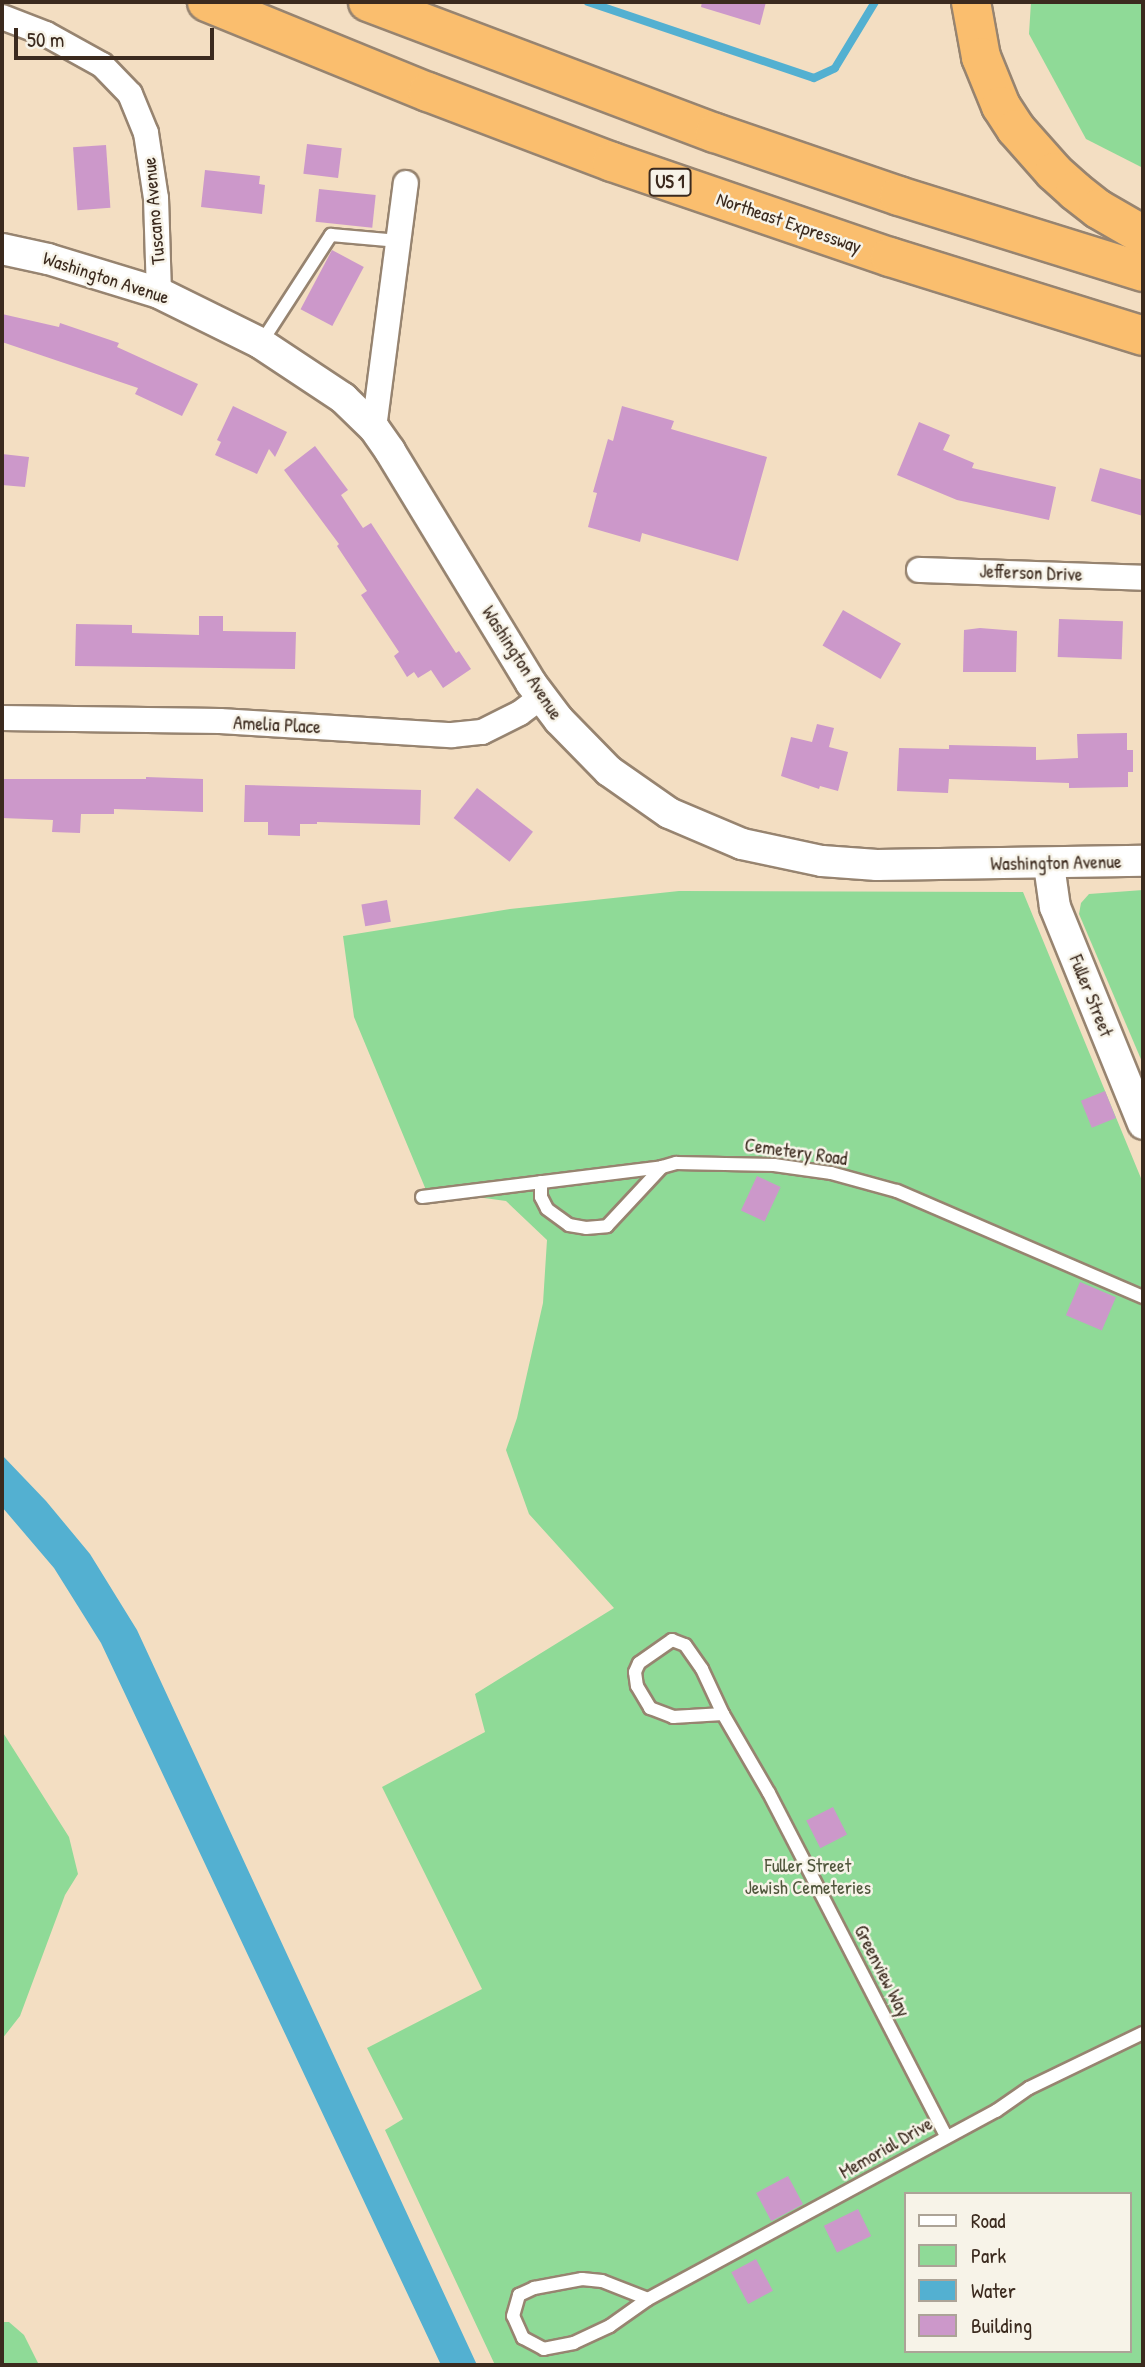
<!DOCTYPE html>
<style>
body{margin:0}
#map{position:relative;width:1145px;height:2367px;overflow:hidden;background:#f3dec2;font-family:"Patrick Hand",sans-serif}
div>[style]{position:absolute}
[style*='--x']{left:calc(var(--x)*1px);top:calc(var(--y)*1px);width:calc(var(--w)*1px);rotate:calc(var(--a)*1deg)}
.green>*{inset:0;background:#8fda97}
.water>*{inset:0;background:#53b0d1}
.stream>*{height:8px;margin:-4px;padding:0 4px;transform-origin:4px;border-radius:4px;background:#53b0d1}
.building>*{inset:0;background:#cc98ca;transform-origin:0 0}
.roads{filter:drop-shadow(2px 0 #978470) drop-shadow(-2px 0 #978470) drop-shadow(0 2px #978470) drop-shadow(0 -2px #978470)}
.service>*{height:12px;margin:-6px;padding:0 6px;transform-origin:6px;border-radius:6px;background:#fff}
.minor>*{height:24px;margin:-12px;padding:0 12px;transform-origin:12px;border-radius:12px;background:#fff}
.tertiary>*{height:30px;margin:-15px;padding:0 15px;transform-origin:15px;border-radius:15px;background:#fff}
.motorway>*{height:38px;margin:-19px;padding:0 19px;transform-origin:19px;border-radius:19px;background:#fabe6e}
span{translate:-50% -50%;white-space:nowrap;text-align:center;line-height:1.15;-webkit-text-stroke:5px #f7f3e8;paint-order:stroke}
.shield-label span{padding:2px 5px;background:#f7f3e8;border:2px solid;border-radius:5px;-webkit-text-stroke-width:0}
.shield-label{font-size:18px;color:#3b2a1e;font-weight:700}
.street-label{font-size:19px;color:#3b2a1e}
.park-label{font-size:19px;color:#50563c}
.frame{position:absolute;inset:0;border:4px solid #3b2a1e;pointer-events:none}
.legend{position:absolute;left:904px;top:2192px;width:228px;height:161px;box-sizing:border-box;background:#f7f3e8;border:2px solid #aca397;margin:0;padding:9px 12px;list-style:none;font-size:21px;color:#3b2a1e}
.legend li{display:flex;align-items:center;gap:14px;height:35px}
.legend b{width:35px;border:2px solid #aca397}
.scale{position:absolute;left:14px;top:28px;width:200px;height:32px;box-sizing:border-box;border:4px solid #3b2a1e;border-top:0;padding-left:9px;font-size:21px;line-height:24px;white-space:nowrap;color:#3b2a1e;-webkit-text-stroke:5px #f7f3e8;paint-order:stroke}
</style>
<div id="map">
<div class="green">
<i style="clip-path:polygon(1031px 2px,1143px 2px,1143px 168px,1086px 139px,1029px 34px)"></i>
<i style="clip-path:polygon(1143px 890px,1143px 1064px,1079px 914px,1081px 903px,1089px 894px)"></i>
<i style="clip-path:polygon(evenodd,679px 891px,1023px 892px,1143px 1183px,1143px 2365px,495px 2365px,385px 2130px,403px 2119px,367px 2048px,482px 1989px,382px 1787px,485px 1732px,475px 1694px,614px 1608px,529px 1514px,506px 1450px,517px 1418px,543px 1303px,547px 1240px,506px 1201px,426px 1190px,354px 1017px,343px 936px,510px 909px,679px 891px,905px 2194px,1129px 2194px,1129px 2351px,905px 2351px,905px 2194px)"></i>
<i style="clip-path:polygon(2px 1731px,69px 1837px,78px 1874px,65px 1895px,20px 2016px,2px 2039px)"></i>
<i style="clip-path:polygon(2px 2322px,9px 2322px,24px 2335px,39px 2365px,2px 2365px)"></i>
</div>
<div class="water">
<i style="clip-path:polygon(2px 1455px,46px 1501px,90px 1554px,137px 1630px,477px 2365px,441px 2365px,101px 1643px,54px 1568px,2px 1507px)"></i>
</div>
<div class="stream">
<i style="--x:588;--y:2;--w:238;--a:18.6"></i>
<i style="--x:814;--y:78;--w:23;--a:-25"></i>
<i style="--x:835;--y:68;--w:77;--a:-58.8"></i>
</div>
<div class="building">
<i style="clip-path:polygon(702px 2px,766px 2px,760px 25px,701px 7px)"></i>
<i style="left:307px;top:144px;width:35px;height:30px;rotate:7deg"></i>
<i style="left:106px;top:145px;width:63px;height:33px;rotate:86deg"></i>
<i style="clip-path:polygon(205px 170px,260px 176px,259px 184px,265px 185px,262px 214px,201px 207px)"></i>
<i style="left:319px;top:189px;width:57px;height:33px;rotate:6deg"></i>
<i style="left:332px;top:250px;width:36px;height:67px;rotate:28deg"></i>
<i style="clip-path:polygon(2px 314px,59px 327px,60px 323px,119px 343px,117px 347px,198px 384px,182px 416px,135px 394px,138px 388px,2px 342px)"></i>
<i style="clip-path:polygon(233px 406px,287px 432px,275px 457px,269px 449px,257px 474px,215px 455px,221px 442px,217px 440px)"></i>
<i style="clip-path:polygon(622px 406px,674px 421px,671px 429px,767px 457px,738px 561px,642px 533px,640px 542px,588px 527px,597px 493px,593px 492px,608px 439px,613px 441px)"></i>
<i style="clip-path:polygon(919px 422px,950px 435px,943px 450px,974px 463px,972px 468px,1056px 487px,1049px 520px,957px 500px,897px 475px)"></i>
<i style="clip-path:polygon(315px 446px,348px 490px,341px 495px,363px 528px,371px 523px,456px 653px,459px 651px,471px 669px,443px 688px,431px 670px,418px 678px,414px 672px,407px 677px,394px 656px,399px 652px,361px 595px,367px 591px,337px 546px,339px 544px,284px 470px)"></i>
<i style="clip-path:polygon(2px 454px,29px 457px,25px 487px,2px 485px)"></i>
<i style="clip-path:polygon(1100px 468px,1143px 480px,1143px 516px,1091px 501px)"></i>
<i style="left:843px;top:610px;width:67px;height:41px;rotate:30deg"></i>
<i style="clip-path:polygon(199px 616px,223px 616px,223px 631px,296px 632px,295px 669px,75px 666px,76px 624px,132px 625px,132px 633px,199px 635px)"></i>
<i style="left:1059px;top:619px;width:64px;height:38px;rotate:2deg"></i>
<i style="clip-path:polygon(980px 628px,1017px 631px,1016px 672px,963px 672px,964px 630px)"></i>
<i style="clip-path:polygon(817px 724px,834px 728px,829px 747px,848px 752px,838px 791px,820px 786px,819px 789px,781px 776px,791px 737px,812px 742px)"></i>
<i style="clip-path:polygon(1127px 733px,1127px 750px,1133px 750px,1133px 772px,1128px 772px,1128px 787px,1069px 788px,1069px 783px,949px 779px,948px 793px,897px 791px,899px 748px,949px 749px,949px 745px,1036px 747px,1036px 760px,1078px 758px,1077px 734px)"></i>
<i style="clip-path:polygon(146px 777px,203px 779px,203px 812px,114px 809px,114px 814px,81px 814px,80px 833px,52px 832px,53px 820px,2px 818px,2px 779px,146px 779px)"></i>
<i style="clip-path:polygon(245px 785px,421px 790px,420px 825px,317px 822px,317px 824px,300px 824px,300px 836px,268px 835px,268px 822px,244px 822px)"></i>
<i style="left:477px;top:788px;width:71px;height:38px;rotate:38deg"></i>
<i style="left:387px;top:900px;width:22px;height:26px;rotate:80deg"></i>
<i style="left:1105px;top:1091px;width:29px;height:26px;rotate:68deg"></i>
<i style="left:757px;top:1176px;width:26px;height:38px;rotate:25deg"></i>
<i style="left:1080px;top:1282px;width:39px;height:36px;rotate:23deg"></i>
<i style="left:833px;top:1807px;width:31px;height:30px;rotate:63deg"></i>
<i style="left:788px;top:2176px;width:32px;height:36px;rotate:62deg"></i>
<i style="left:858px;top:2209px;width:30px;height:38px;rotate:64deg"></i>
<i style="left:756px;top:2259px;width:36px;height:28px;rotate:62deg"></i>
</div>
<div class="roads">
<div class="service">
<i style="--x:261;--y:343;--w:129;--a:-57.1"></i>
<i style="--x:331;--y:235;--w:68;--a:5"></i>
<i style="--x:541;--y:1182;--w:15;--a:90"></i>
<i style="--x:541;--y:1197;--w:13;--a:63"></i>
<i style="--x:547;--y:1209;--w:27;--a:36"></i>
<i style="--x:569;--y:1225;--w:17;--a:10"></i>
<i style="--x:586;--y:1228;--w:21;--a:-5"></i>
<i style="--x:607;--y:1226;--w:81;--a:-47"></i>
<i style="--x:422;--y:1197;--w:242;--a:-7.1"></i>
<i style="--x:662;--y:1167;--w:15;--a:-16"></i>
<i style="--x:676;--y:1163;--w:98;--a:1.2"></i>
<i style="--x:774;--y:1165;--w:58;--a:8"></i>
<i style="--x:831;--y:1173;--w:68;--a:15.3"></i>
<i style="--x:897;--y:1191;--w:268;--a:23.3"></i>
<i style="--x:723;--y:1714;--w:50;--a:-115"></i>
<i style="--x:702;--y:1669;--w:29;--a:-125"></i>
<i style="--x:685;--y:1645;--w:14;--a:-159"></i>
<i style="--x:672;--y:1640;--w:40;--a:145.1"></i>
<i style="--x:639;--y:1663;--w:10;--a:114"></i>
<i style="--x:635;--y:1672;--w:14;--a:82"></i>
<i style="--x:637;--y:1686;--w:26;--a:59"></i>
<i style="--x:650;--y:1708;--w:25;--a:21"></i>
<i style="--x:673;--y:1717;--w:50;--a:-3.4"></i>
<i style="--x:723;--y:1714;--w:91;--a:59.8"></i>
<i style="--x:769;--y:1793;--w:386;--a:62.7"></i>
<i style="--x:648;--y:2299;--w:47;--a:144.6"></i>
<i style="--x:610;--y:2326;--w:40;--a:155"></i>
<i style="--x:574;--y:2343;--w:31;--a:169"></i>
<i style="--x:544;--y:2349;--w:24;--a:-152"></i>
<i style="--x:523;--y:2338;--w:24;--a:-114"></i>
<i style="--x:513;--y:2316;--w:22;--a:-74"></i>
<i style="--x:519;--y:2295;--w:17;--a:-25"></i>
<i style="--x:534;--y:2288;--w:49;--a:-10.6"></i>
<i style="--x:582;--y:2279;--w:20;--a:6"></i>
<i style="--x:602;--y:2281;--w:49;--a:21.4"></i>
<i style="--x:648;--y:2299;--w:396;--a:-28.4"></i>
<i style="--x:996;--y:2111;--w:40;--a:-34.9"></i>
<i style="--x:1029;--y:2088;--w:127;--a:-25.8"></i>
</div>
<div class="minor">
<i style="--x:2;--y:17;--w:47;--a:21.1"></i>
<i style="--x:46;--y:34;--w:64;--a:29"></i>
<i style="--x:102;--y:65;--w:40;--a:46"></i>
<i style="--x:130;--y:94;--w:42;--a:67.7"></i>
<i style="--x:146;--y:133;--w:66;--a:81.3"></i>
<i style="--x:156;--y:198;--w:95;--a:88.2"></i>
<i style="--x:374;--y:428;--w:247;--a:-82.6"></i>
<i style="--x:919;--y:570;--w:224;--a:2"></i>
<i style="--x:2;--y:718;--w:218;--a:0.8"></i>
<i style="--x:220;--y:721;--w:232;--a:3.5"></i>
<i style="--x:452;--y:735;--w:30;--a:-6"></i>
<i style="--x:482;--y:732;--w:42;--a:-26.6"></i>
<i style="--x:520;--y:713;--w:26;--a:-37"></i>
</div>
<div class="tertiary">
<i style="--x:2;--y:249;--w:47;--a:12.3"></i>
<i style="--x:48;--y:259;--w:116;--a:17"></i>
<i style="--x:159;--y:293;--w:113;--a:26.3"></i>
<i style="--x:260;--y:343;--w:100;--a:33.5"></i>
<i style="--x:343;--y:398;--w:43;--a:44.1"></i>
<i style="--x:374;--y:428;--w:28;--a:55"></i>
<i style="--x:390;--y:451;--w:271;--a:58.7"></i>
<i style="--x:531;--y:683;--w:46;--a:52.9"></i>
<i style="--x:559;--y:720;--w:71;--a:45.6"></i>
<i style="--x:609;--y:771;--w:73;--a:35"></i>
<i style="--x:669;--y:813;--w:79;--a:23"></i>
<i style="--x:742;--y:844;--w:82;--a:12"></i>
<i style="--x:822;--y:861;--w:55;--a:4.2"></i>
<i style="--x:877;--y:865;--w:266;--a:-0.9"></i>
<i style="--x:1049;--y:865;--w:42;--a:81.9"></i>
<i style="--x:1055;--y:907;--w:234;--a:67.9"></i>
</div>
<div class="motorway">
<i style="--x:207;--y:2;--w:239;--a:22.2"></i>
<i style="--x:428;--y:92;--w:197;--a:20.8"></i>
<i style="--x:612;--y:162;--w:294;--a:18.9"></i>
<i style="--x:890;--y:257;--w:265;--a:17.3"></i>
<i style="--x:368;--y:2;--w:371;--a:20.7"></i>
<i style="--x:715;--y:133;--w:194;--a:18.9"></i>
<i style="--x:899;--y:196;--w:256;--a:17.3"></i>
<i style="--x:971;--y:2;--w:56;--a:79.7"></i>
<i style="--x:981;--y:57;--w:53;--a:67.8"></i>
<i style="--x:1001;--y:106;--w:27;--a:57"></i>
<i style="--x:1016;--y:129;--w:57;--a:48.5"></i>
<i style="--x:1054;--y:172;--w:28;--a:42"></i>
<i style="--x:1075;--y:191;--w:29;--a:38"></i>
<i style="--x:1098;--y:209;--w:52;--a:30"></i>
</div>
</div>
<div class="shield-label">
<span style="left:670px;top:182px">US 1</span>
</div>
<div class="street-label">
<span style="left:154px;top:211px;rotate:-95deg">Tuscano Avenue</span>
<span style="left:789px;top:223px;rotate:19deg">Northeast Expressway</span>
<span style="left:106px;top:278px;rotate:18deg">Washington Avenue</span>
<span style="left:1031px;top:573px;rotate:2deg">Jefferson Drive</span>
<span style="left:522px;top:663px;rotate:57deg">Washington Avenue</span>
<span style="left:277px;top:725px;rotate:3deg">Amelia Place</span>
<span style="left:1056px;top:863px;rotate:-1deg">Washington Avenue</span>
<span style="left:1091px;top:996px;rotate:68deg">Fuller Street</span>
<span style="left:796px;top:1152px;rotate:8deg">Cemetery Road</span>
<span style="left:882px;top:1971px;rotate:63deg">Greenview Way</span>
<span style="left:886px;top:2148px;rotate:-30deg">Memorial Drive</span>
</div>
<div class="park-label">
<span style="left:808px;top:1877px">Fuller Street<br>Jewish Cemeteries</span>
</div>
<div class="frame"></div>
<ul class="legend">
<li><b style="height:9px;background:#fff"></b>Road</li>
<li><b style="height:19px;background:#8fda97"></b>Park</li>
<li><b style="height:19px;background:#53b0d1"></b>Water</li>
<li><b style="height:19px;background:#cc98ca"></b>Building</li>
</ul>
<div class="scale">50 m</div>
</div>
